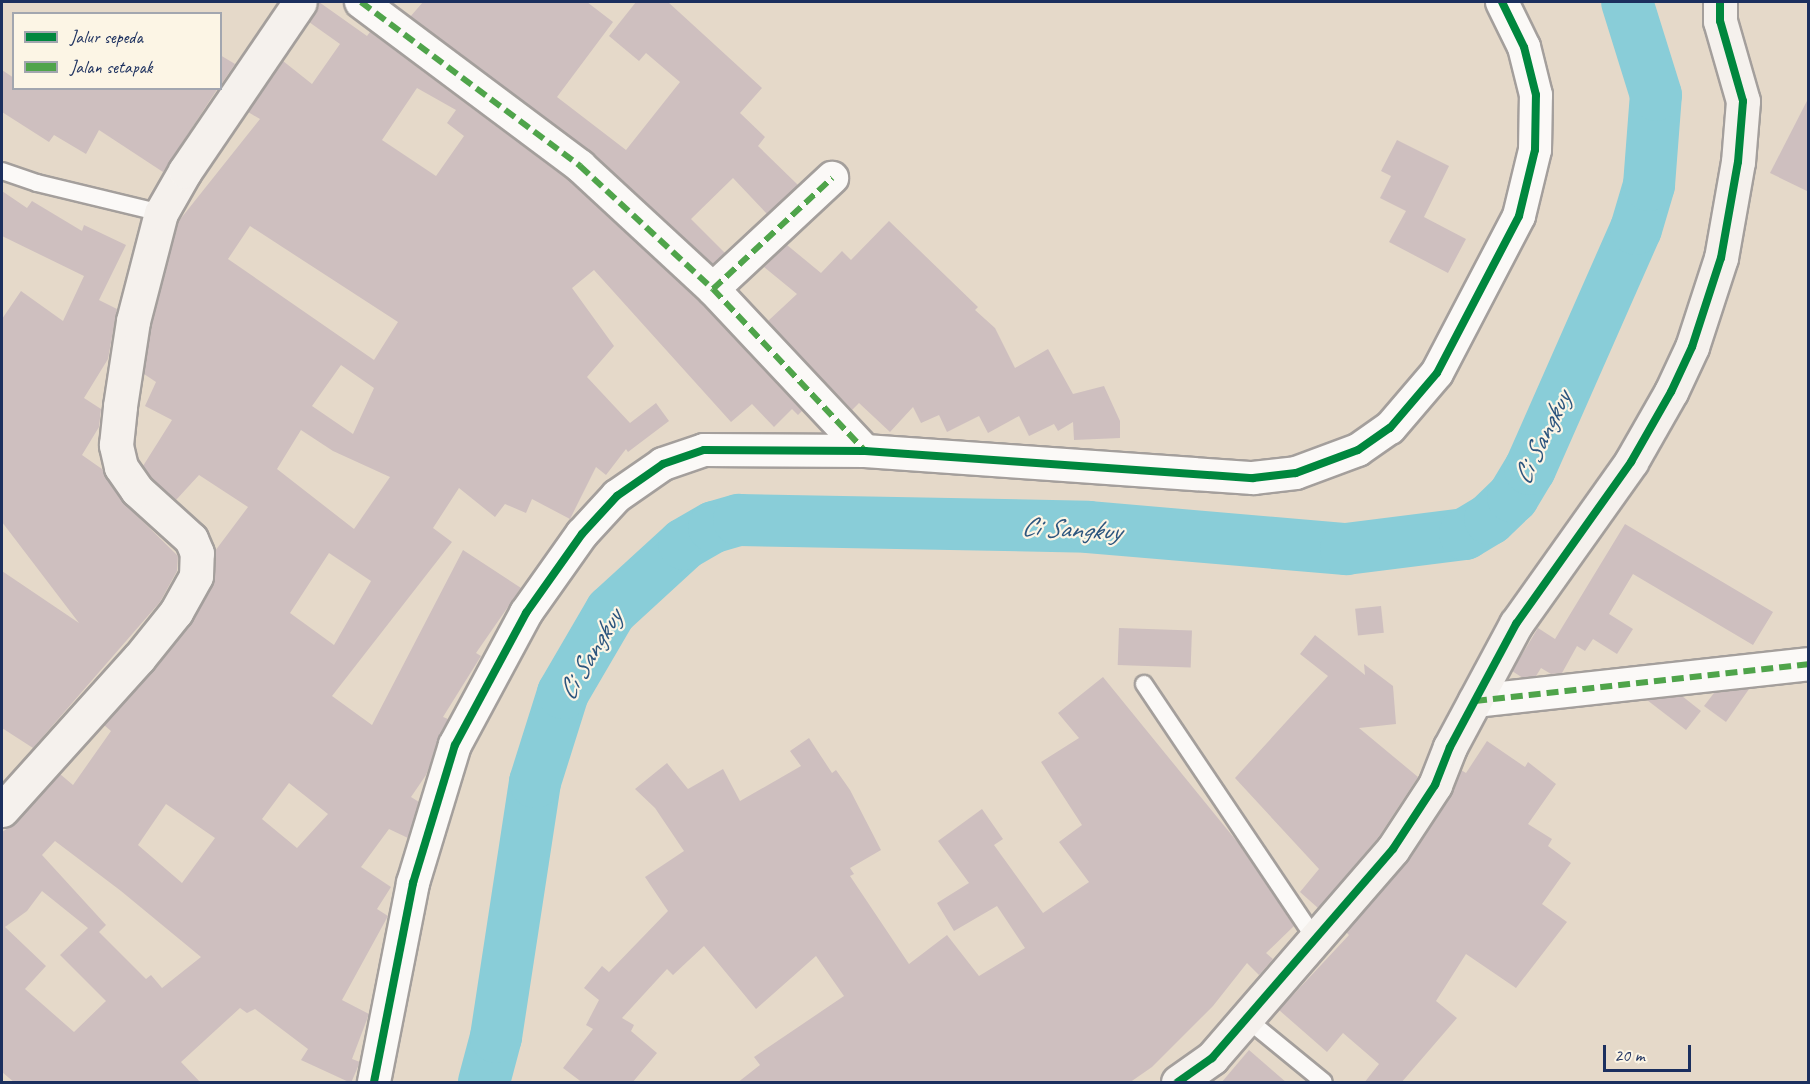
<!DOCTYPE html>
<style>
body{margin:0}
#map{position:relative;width:1810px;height:1084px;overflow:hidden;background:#e5d9c9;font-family:Caveat,sans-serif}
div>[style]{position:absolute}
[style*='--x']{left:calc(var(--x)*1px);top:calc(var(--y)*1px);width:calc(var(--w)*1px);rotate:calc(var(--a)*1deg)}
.river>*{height:52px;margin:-26px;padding:0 26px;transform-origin:26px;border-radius:26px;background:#89cdd8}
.building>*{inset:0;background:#cebfbf;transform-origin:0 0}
.roads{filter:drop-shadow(2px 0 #a49f9c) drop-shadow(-2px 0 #a49f9c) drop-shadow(0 2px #a49f9c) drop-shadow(0 -2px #a49f9c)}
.lane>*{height:16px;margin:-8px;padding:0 8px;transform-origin:8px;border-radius:8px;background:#fbf9f7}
.street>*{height:32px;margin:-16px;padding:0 16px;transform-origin:16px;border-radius:16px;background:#fbf9f7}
.secondary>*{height:33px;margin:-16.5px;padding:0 16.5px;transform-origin:16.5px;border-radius:16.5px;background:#f5f1ed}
.quiet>*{height:6px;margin-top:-3px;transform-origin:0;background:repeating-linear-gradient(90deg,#4fa44a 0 12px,transparent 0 18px)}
.cycleway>*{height:8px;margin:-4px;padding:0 4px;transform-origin:4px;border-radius:4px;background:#00873e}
span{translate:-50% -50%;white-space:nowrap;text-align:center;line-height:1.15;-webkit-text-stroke:4.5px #fcf5e5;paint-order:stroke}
.water-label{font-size:27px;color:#2c557e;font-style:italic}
.frame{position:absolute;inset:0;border:3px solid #1b2f5e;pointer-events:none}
.legend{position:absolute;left:12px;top:12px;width:210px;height:78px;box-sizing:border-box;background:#fcf5e5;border:2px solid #a2a6af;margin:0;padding:8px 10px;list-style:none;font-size:18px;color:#1b2f5e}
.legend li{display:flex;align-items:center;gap:12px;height:30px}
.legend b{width:30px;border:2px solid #a2a6af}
.scale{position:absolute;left:1603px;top:1045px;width:88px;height:27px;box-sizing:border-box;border:3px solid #1b2f5e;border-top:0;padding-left:8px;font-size:18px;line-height:21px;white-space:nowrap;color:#1b2f5e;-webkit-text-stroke:4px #fcf5e5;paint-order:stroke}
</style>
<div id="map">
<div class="river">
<i style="--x:484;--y:1082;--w:47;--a:-75.1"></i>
<i style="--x:496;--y:1037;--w:258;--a:-81.3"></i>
<i style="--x:535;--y:782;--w:93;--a:-72.5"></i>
<i style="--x:563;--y:693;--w:95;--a:-59.7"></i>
<i style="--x:611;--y:611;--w:99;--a:-42.5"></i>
<i style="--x:684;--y:544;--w:34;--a:-30"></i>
<i style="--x:714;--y:527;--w:26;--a:-16"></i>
<i style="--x:739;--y:520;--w:349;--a:1.1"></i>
<i style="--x:1088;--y:527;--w:259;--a:4.9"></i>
<i style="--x:1346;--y:549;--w:120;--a:-7.2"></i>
<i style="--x:1465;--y:534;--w:29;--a:-31"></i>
<i style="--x:1490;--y:519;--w:32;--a:-44"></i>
<i style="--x:1513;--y:497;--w:33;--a:-59"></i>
<i style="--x:1530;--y:469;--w:262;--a:-66.2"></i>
<i style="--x:1636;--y:229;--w:46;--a:-73.5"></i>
<i style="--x:1649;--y:185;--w:90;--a:-85.6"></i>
<i style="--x:1656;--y:95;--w:97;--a:-107.3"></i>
</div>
<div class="building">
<i style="clip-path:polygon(evenodd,319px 2px,367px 36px,370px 32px,568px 180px,700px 302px,802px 411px,798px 415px,792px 409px,774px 427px,752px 404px,731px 422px,594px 270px,572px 288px,614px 346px,587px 377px,630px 423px,656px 403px,669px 421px,628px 452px,626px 449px,606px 475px,596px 467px,570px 519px,532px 499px,526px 513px,505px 504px,495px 517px,459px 488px,433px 528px,452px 542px,332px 696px,372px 725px,463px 550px,521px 588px,476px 653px,481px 656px,443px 717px,448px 719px,426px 775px,411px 797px,419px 802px,408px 838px,389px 829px,361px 867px,391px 887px,377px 909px,388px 916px,342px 1000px,369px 1014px,352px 1059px,360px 1062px,351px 1083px,301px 1060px,308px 1049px,255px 1009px,247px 1013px,240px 1008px,181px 1062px,201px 1083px,15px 1083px,2px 1072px,2px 832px,16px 823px,60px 774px,73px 785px,111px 731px,104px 725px,192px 621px,213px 585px,215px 551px,248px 507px,199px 475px,176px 500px,151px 478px,143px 466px,172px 420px,145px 406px,156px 382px,144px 374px,151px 325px,178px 222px,260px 119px,248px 112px,283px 61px,312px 84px,340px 44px,309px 22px,319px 2px,417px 88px,456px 110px,447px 123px,464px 136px,436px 176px,382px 140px,417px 88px,319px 2px,250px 226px,398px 322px,374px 360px,228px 259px,250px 226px,319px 2px,341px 365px,374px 388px,353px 434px,312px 406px,341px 365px,319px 2px,301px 430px,333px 451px,390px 477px,354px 529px,277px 469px,301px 430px,319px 2px,329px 553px,371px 581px,334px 645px,290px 613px,329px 553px,319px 2px,289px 783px,328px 814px,297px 848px,262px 819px,289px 783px,319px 2px,166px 804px,215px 838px,182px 883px,138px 845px,166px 804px,319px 2px,55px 841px,121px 891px,201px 957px,162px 988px,151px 975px,146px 979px,99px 932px,106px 925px,42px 855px,55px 841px,319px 2px,42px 891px,88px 928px,60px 955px,106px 1001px,74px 1032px,25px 989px,46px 966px,5px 927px,27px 911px,42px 891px)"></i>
<i style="clip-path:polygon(423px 2px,587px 2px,613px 22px,557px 97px,626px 150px,680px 82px,646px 53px,639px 61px,609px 36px,636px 2px,668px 2px,762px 88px,740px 113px,765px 137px,758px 146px,798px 185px,767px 214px,733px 178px,691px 219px,725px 253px,713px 264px,591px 152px,410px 17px)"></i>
<i style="clip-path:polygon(220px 55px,235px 64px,220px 86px)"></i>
<i style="clip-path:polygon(2px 70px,14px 78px,14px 88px,218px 88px,163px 172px,99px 130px,86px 154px,54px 135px,49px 142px,2px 112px)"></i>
<i style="clip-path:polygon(1809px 97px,1809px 192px,1770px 173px)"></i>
<i style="clip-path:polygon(1397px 140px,1449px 166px,1424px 217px,1466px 239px,1448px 273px,1389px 242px,1406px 211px,1380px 198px,1391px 176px,1381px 171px)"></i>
<i style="clip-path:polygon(2px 191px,27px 208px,32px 201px,82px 231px,84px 225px,126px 245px,99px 300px,117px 309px,108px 359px,84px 398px,101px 409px,99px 427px,82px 455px,102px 469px,122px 501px,178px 556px,177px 571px,160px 602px,33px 748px,2px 728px,2px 571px,79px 623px,2px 522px,2px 319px,21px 291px,63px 321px,84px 276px,2px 236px)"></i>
<i style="clip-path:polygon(889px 221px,978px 307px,975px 310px,995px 328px,1015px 368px,1048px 349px,1073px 394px,1104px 386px,1120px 421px,1120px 438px,1074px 440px,1073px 422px,1058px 431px,1054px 424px,1029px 436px,1019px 416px,988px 433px,979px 416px,947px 432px,939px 415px,921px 423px,913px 407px,890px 432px,859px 403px,852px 410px,768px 321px,797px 294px,764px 267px,787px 245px,821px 273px,842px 251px,851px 260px)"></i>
<i style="clip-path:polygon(1625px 524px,1773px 612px,1753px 645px,1633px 574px,1609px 614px,1633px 629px,1617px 654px,1593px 639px,1585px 651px,1577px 646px,1562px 673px,1551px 674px,1541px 668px,1536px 676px,1523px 678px,1512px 671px,1538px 628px,1555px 639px)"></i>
<i style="left:1381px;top:606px;width:27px;height:26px;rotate:84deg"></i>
<i style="left:1119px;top:628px;width:73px;height:37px;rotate:2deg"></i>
<i style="clip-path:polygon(1315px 635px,1365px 675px,1364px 664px,1393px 686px,1396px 724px,1359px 728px,1418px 777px,1378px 838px,1318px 908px,1300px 892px,1319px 869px,1235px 778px,1328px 676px,1300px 654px)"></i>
<i style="clip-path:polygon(1103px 677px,1239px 844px,1294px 926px,1266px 953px,1273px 959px,1259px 975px,1247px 963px,1213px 1006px,1152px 1067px,1129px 1083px,737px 1083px,760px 1065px,754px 1057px,844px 996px,816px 956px,756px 1009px,704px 946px,673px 975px,667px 969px,622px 1018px,634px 1025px,631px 1031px,657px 1053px,632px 1083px,583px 1083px,563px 1068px,593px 1029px,586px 1025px,599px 1000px,584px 988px,602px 966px,609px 972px,668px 911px,645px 877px,684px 851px,655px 808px,635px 789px,667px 763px,688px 789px,723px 769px,740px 801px,801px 766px,790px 751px,809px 738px,832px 773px,836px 770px,850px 790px,881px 850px,850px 868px,854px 874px,850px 876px,909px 964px,947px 935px,979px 976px,1025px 948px,997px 906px,954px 931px,937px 903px,969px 883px,938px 841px,982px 809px,1003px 839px,994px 845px,1043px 913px,1089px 882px,1059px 842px,1082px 825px,1041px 762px,1079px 738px,1058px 713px)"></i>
<i style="clip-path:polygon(1749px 689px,1726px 722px,1704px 706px,1714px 693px)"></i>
<i style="clip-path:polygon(1682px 696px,1701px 711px,1686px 730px,1647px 700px)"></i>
<i style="clip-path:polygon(1487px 741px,1525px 767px,1528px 762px,1556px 784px,1528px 824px,1552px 839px,1548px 846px,1571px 863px,1542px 904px,1567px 922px,1516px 988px,1466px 954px,1436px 1001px,1457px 1018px,1401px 1083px,1364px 1083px,1379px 1064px,1343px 1033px,1327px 1052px,1279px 1010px,1349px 935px,1346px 932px,1407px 861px,1451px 795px,1461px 770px,1466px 773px)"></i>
<i style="clip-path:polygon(1249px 1050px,1287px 1083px,1221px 1083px)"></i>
</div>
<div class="roads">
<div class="lane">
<i style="--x:2;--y:171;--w:37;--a:19"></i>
<i style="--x:37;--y:183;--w:128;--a:13.6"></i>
<i style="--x:1144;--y:684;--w:310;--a:56.1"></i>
<i style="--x:1247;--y:1019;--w:99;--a:39.3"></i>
</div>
<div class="street">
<i style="--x:361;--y:2;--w:274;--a:36.8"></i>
<i style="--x:580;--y:166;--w:181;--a:42.8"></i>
<i style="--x:713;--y:289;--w:222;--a:46.8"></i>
<i style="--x:713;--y:289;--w:163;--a:-43"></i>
<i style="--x:1475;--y:701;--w:335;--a:-6.3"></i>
<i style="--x:374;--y:1082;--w:203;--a:-78.9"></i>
<i style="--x:413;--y:883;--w:144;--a:-73.1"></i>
<i style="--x:455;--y:745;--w:150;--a:-61.7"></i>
<i style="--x:526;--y:613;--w:97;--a:-54.7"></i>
<i style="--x:582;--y:534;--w:52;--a:-47.4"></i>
<i style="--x:617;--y:496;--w:56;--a:-34.8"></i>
<i style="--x:663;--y:464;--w:43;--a:-18.9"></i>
<i style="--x:704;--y:450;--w:161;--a:0.4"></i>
<i style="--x:865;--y:451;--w:389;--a:4"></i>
<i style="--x:1253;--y:478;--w:43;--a:-6.6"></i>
<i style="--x:1296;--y:473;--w:66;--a:-20.4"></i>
<i style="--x:1358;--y:450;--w:39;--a:-35"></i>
<i style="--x:1390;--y:428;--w:72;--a:-49.5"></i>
<i style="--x:1437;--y:373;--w:177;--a:-62.4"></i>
<i style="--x:1519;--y:216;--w:68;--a:-76.4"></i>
<i style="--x:1535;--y:150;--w:55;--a:-89"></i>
<i style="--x:1536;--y:95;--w:49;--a:-104"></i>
<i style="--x:1524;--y:47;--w:50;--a:-116.1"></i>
</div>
<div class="secondary">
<i style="--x:2;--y:810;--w:205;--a:-48"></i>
<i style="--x:139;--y:658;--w:59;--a:-51.2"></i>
<i style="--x:176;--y:612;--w:41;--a:-60.9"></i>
<i style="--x:196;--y:576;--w:23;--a:-88"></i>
<i style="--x:197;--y:553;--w:15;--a:-113"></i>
<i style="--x:191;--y:539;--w:73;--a:-137.8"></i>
<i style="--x:137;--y:490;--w:28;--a:-125"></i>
<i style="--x:121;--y:467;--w:23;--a:-103"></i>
<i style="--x:116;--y:445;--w:39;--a:-84"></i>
<i style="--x:120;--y:406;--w:86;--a:-81.3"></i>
<i style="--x:133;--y:321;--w:112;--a:-75.5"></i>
<i style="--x:161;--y:213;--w:48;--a:-60.3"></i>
<i style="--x:185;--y:171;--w:204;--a:-55.8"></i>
<i style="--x:1178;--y:1082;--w:42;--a:-35.2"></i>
<i style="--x:1212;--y:1058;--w:276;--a:-49.1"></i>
<i style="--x:1393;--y:849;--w:77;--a:-56.7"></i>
<i style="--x:1435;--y:785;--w:41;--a:-68.5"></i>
<i style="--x:1450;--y:747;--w:140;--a:-61.8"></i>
<i style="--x:1516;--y:624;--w:199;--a:-54.6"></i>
<i style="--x:1631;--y:462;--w:81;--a:-60.3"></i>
<i style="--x:1671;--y:392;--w:50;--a:-65"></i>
<i style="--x:1692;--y:347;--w:94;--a:-72"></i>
<i style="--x:1721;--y:258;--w:97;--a:-80"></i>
<i style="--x:1738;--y:162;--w:61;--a:-85.3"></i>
<i style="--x:1743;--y:101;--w:83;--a:-106"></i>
<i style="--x:1720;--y:21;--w:19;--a:-90"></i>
</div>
</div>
<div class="quiet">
<i style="--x:361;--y:2;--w:274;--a:36.8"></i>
<i style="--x:580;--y:166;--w:181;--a:42.8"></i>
<i style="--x:713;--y:289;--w:222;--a:46.8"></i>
<i style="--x:713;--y:289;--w:163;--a:-43"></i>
<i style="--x:1475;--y:701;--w:335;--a:-6.3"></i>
</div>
<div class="cycleway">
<i style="--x:374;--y:1082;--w:203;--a:-78.9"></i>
<i style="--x:413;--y:883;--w:144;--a:-73.1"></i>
<i style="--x:455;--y:745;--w:150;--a:-61.7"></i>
<i style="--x:526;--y:613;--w:97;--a:-54.7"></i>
<i style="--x:582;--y:534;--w:52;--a:-47.4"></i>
<i style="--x:617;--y:496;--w:56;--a:-34.8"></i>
<i style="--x:663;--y:464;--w:43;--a:-18.9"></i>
<i style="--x:704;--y:450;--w:161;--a:0.4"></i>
<i style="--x:865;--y:451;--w:389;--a:4"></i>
<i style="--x:1253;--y:478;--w:43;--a:-6.6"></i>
<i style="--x:1296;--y:473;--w:66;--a:-20.4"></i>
<i style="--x:1358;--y:450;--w:39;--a:-35"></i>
<i style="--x:1390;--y:428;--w:72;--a:-49.5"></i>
<i style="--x:1437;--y:373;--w:177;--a:-62.4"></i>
<i style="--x:1519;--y:216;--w:68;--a:-76.4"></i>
<i style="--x:1535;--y:150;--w:55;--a:-89"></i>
<i style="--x:1536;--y:95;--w:49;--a:-104"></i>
<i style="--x:1524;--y:47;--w:50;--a:-116.1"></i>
<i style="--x:1178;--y:1082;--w:42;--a:-35.2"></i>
<i style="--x:1212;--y:1058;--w:276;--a:-49.1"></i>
<i style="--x:1393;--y:849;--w:77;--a:-56.7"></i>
<i style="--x:1435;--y:785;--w:41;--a:-68.5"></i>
<i style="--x:1450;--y:747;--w:140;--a:-61.8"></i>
<i style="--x:1516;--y:624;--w:199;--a:-54.6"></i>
<i style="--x:1631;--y:462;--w:81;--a:-60.3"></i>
<i style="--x:1671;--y:392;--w:50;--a:-65"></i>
<i style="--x:1692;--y:347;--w:94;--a:-72"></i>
<i style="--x:1721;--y:258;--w:97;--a:-80"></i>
<i style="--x:1738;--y:162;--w:61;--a:-85.3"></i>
<i style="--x:1743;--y:101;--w:83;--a:-106"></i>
<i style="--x:1720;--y:21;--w:19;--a:-90"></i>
</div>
<div class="water-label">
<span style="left:1542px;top:438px;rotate:-64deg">Ci Sangkuy</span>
<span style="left:1071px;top:529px;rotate:3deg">Ci Sangkuy</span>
<span style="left:590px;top:655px;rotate:-59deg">Ci Sangkuy</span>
</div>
<div class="frame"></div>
<ul class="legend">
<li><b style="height:8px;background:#00873e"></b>Jalur sepeda</li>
<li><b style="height:8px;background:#4fa44a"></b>Jalan setapak</li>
</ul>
<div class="scale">20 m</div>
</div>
